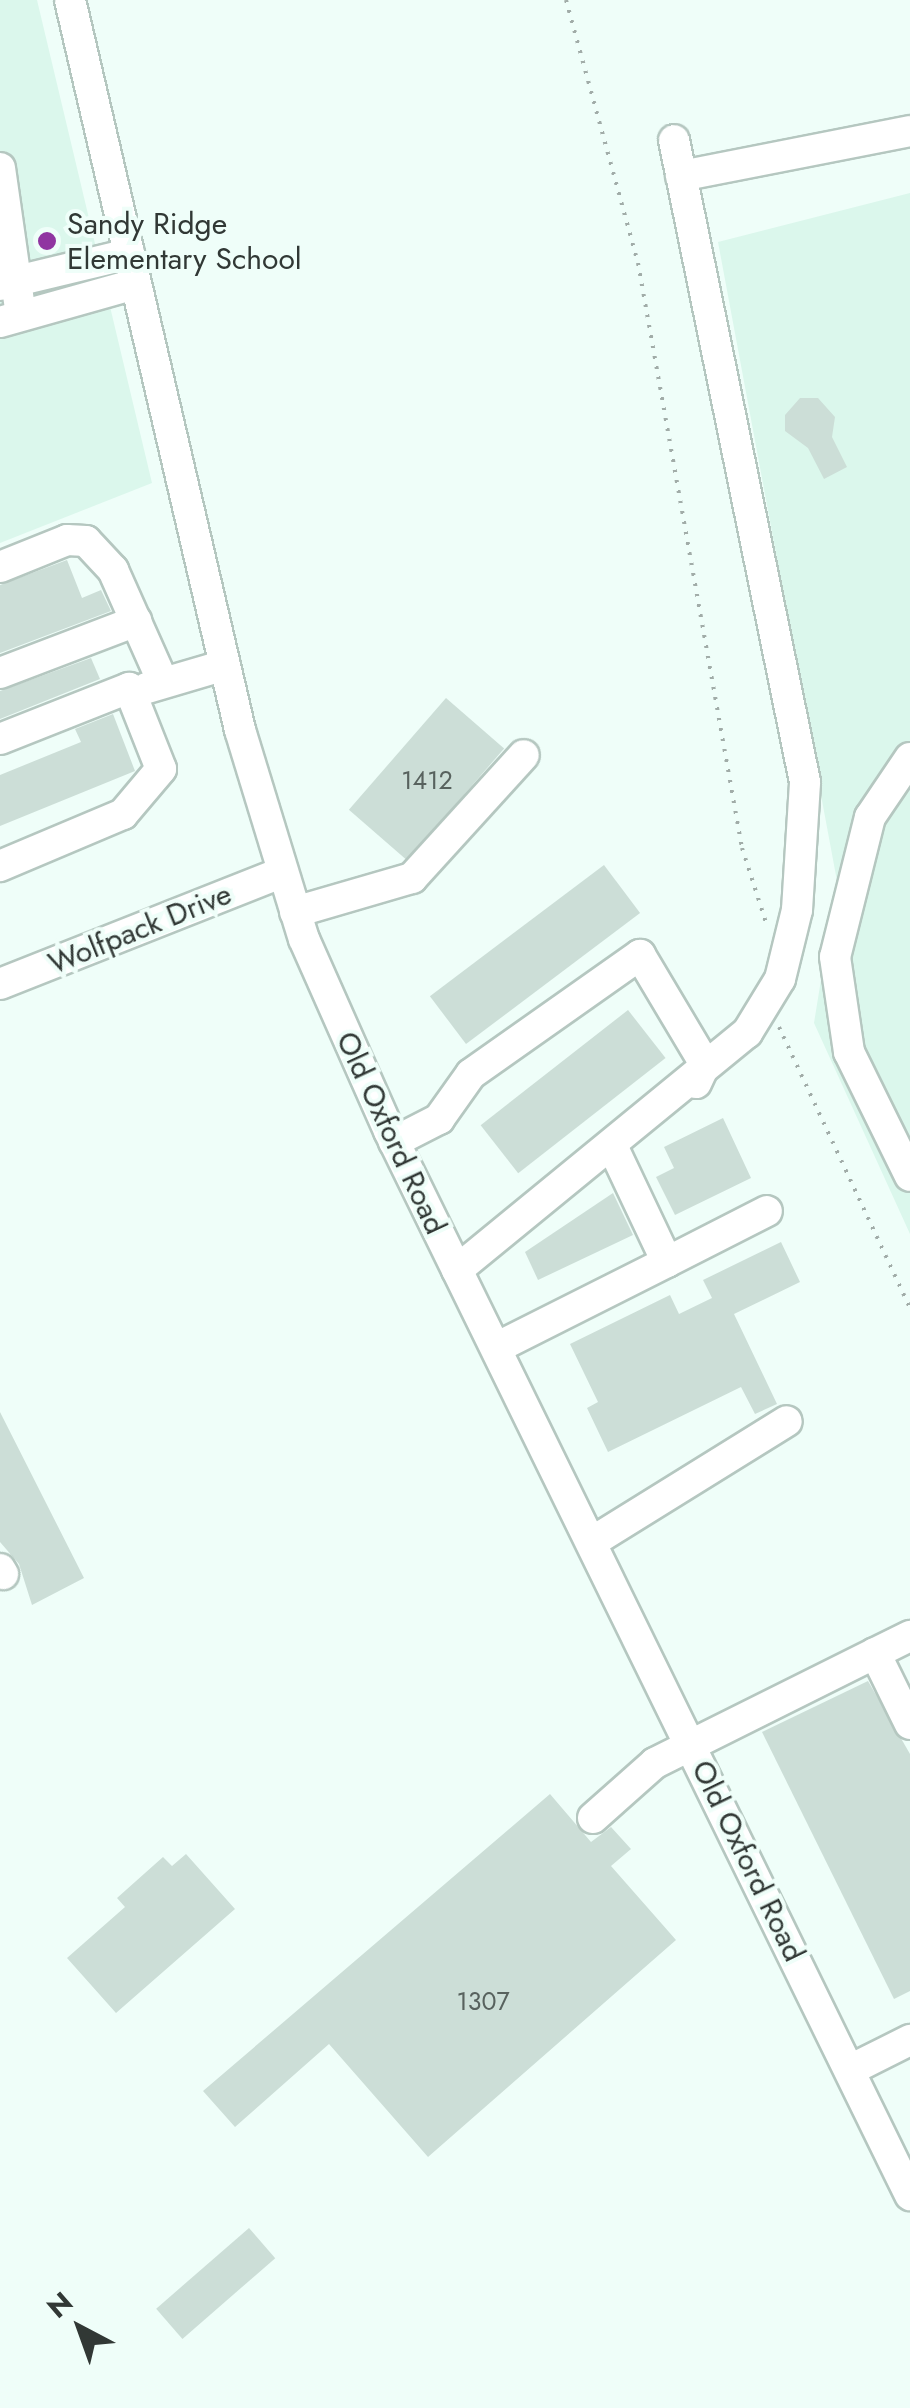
<!DOCTYPE html>
<style>
body{margin:0}
#map{position:relative;width:910px;height:2408px;overflow:hidden;background:#effef9;font-family:Jost,sans-serif}
div>[style]{position:absolute}
[style*='--x']{left:calc(var(--x)*1px);top:calc(var(--y)*1px);width:calc(var(--w)*1px);rotate:calc(var(--a)*1deg)}
.built>*{inset:0;background:#dbf7ec}
.building>*{inset:0;background:#ccded7;transform-origin:0 0}
.path>*{height:4px;margin-top:-2px;transform-origin:0;background:repeating-linear-gradient(90deg,#a1aca8 0 2.5px,transparent 0 10.5px)}
.roads{filter:drop-shadow(2px 0 #b5c7c0) drop-shadow(-2px 0 #b5c7c0) drop-shadow(0 2px #b5c7c0) drop-shadow(0 -2px #b5c7c0)}
.minor>*{height:30px;margin:-15px;padding:0 15px;transform-origin:15px;border-radius:15px;background:#fff}
.dots>*{width:28px;height:28px;translate:-50% -50%;box-sizing:border-box;border:5px solid #effef9;border-radius:50%}
span{translate:-50% -50%;white-space:nowrap;text-align:center;line-height:1.15;-webkit-text-stroke:8px #effef9;paint-order:stroke}
.number-label{font-size:25px;color:#58625e}
.number-label span{-webkit-text-stroke-width:0}
.poi-label{font-size:30px;color:#313835}
.left{translate:0 -50%;text-align:left}
.street-label{font-size:30px;color:#313835}
.north{position:absolute;left:30px;top:2278px;width:100px;height:100px;-webkit-text-stroke:8px #effef9;paint-order:stroke;rotate:319deg;font-size:28px;font-weight:700;line-height:40px;text-align:center;color:#313835}
.north::after{content:'';display:block;margin:auto;width:35px;height:45px;background:#313835;clip-path:polygon(50% 0,100% 100%,50% 72%,0 100%)}
</style>
<div id="map">
<div class="built">
<i style="clip-path:polygon(0 0,37px 0,152px 483px,0 543px)"></i>
<i style="clip-path:polygon(910px 193px,910px 1234px,814px 1023px,837px 881px,718px 242px)"></i>
</div>
<div class="building">
<i style="clip-path:polygon(800px 398px,818px 398px,835px 417px,832px 437px,847px 467px,824px 479px,808px 448px,785px 431px,785px 415px)"></i>
<i style="clip-path:polygon(67px 560px,82px 598px,101px 590px,111px 611px,0 653px,0 585px)"></i>
<i style="clip-path:polygon(91px 658px,100px 679px,0 719px,0 691px)"></i>
<i style="left:446px;top:698px;width:77px;height:148px;rotate:41deg"></i>
<i style="clip-path:polygon(113px 714px,135px 771px,0 826px,0 775px,81px 742px,75px 729px)"></i>
<i style="left:604px;top:865px;width:60px;height:218px;rotate:53deg"></i>
<i style="left:628px;top:1010px;width:61px;height:187px;rotate:52deg"></i>
<i style="clip-path:polygon(723px 1118px,751px 1178px,675px 1215px,656px 1177px,674px 1168px,664px 1147px)"></i>
<i style="clip-path:polygon(613px 1193px,633px 1235px,538px 1280px,525px 1252px)"></i>
<i style="clip-path:polygon(781px 1242px,800px 1282px,734px 1314px,777px 1404px,755px 1414px,741px 1387px,608px 1452px,587px 1408px,598px 1402px,570px 1344px,670px 1295px,679px 1314px,712px 1298px,703px 1280px)"></i>
<i style="clip-path:polygon(0 1412px,84px 1578px,32px 1605px,19px 1564px,0 1542px)"></i>
<i style="clip-path:polygon(868px 1681px,910px 1754px,910px 1991px,894px 1999px,762px 1732px)"></i>
<i style="clip-path:polygon(550px 1794px,591px 1842px,611px 1827px,631px 1849px,611px 1866px,676px 1940px,428px 2157px,329px 2044px,235px 2127px,203px 2091px)"></i>
<i style="clip-path:polygon(186px 1854px,235px 1909px,116px 2013px,67px 1958px,125px 1907px,117px 1898px,163px 1857px,172px 1866px)"></i>
<i style="left:249px;top:2228px;width:40px;height:123px;rotate:49deg"></i>
</div>
<div class="path">
<i style="--x:566;--y:0;--w:273;--a:74.7"></i>
<i style="--x:638;--y:263;--w:594;--a:79.92"></i>
<i style="--x:742;--y:848;--w:82;--a:72.2"></i>
<i style="--x:779;--y:1027;--w:310;--a:65"></i>
</div>
<div class="roads">
<div class="minor">
<i style="--x:70;--y:0;--w:750;--a:76.89"></i>
<i style="--x:240;--y:730;--w:219;--a:73"></i>
<i style="--x:304;--y:939;--w:210;--a:66.1"></i>
<i style="--x:389;--y:1131;--w:1185;--a:63.91"></i>
<i style="--x:0;--y:168;--w:149;--a:81.9"></i>
<i style="--x:681;--y:176;--w:233;--a:-11.1"></i>
<i style="--x:0;--y:285;--w:133;--a:-13.5"></i>
<i style="--x:0;--y:322;--w:140;--a:-15.7"></i>
<i style="--x:0;--y:567;--w:72;--a:-21.9"></i>
<i style="--x:67;--y:540;--w:19;--a:3"></i>
<i style="--x:86;--y:541;--w:40;--a:47"></i>
<i style="--x:113;--y:570;--w:120;--a:66"></i>
<i style="--x:0;--y:673;--w:146;--a:-20.9"></i>
<i style="--x:147;--y:688;--w:81;--a:-16.4"></i>
<i style="--x:0;--y:739;--w:139;--a:-21.6"></i>
<i style="--x:129;--y:688;--w:87;--a:68.4"></i>
<i style="--x:161;--y:769;--w:59;--a:130.2"></i>
<i style="--x:123;--y:814;--w:134;--a:157.1"></i>
<i style="--x:910;--y:758;--w:71;--a:124.1"></i>
<i style="--x:870;--y:817;--w:144;--a:104"></i>
<i style="--x:835;--y:957;--w:96;--a:81.6"></i>
<i style="--x:849;--y:1052;--w:138;--a:63.8"></i>
<i style="--x:295;--y:912;--w:122;--a:-16.2"></i>
<i style="--x:412;--y:878;--w:166;--a:-47.7"></i>
<i style="--x:0;--y:984;--w:301;--a:-21.6"></i>
<i style="--x:394;--y:1142;--w:51;--a:-27.1"></i>
<i style="--x:439;--y:1119;--w:55;--a:-54.6"></i>
<i style="--x:471;--y:1074;--w:207;--a:-35.2"></i>
<i style="--x:640;--y:955;--w:127;--a:59.2"></i>
<i style="--x:705;--y:1064;--w:21;--a:115"></i>
<i style="--x:667;--y:1262;--w:112;--a:-27"></i>
<i style="--x:457;--y:1270;--w:375;--a:-39.3"></i>
<i style="--x:747;--y:1033;--w:63;--a:-58.6"></i>
<i style="--x:780;--y:979;--w:71;--a:-76.2"></i>
<i style="--x:797;--y:910;--w:128;--a:-86.4"></i>
<i style="--x:805;--y:782;--w:655;--a:-101.53"></i>
<i style="--x:496;--y:1348;--w:191;--a:-26.7"></i>
<i style="--x:667;--y:1262;--w:126;--a:-115.3"></i>
<i style="--x:592;--y:1542;--w:229;--a:-31.8"></i>
<i style="--x:0;--y:1569;--w:6;--a:59"></i>
<i style="--x:875;--y:1653;--w:79;--a:63.8"></i>
<i style="--x:593;--y:1818;--w:83;--a:-41.6"></i>
<i style="--x:655;--y:1763;--w:285;--a:-26.5"></i>
<i style="--x:852;--y:2069;--w:65;--a:-26.6"></i>
</div>
</div>
<div class="dots">
<i style="left:47px;top:241px;background:#9035a1"></i>
</div>
<div class="number-label">
<span style="left:427px;top:780px">1412</span>
<span style="left:483px;top:2001px">1307</span>
</div>
<div class="poi-label">
<span class="left" style="left:67px;top:241px">Sandy Ridge<br>Elementary School</span>
</div>
<div class="street-label">
<span style="left:140px;top:929px;rotate:-22deg">Wolfpack Drive</span>
<span style="left:391px;top:1133px;rotate:65deg">Old Oxford Road</span>
<span style="left:748px;top:1861px;rotate:64deg">Old Oxford Road</span>
</div>
<div class="north">N</div>
</div>
